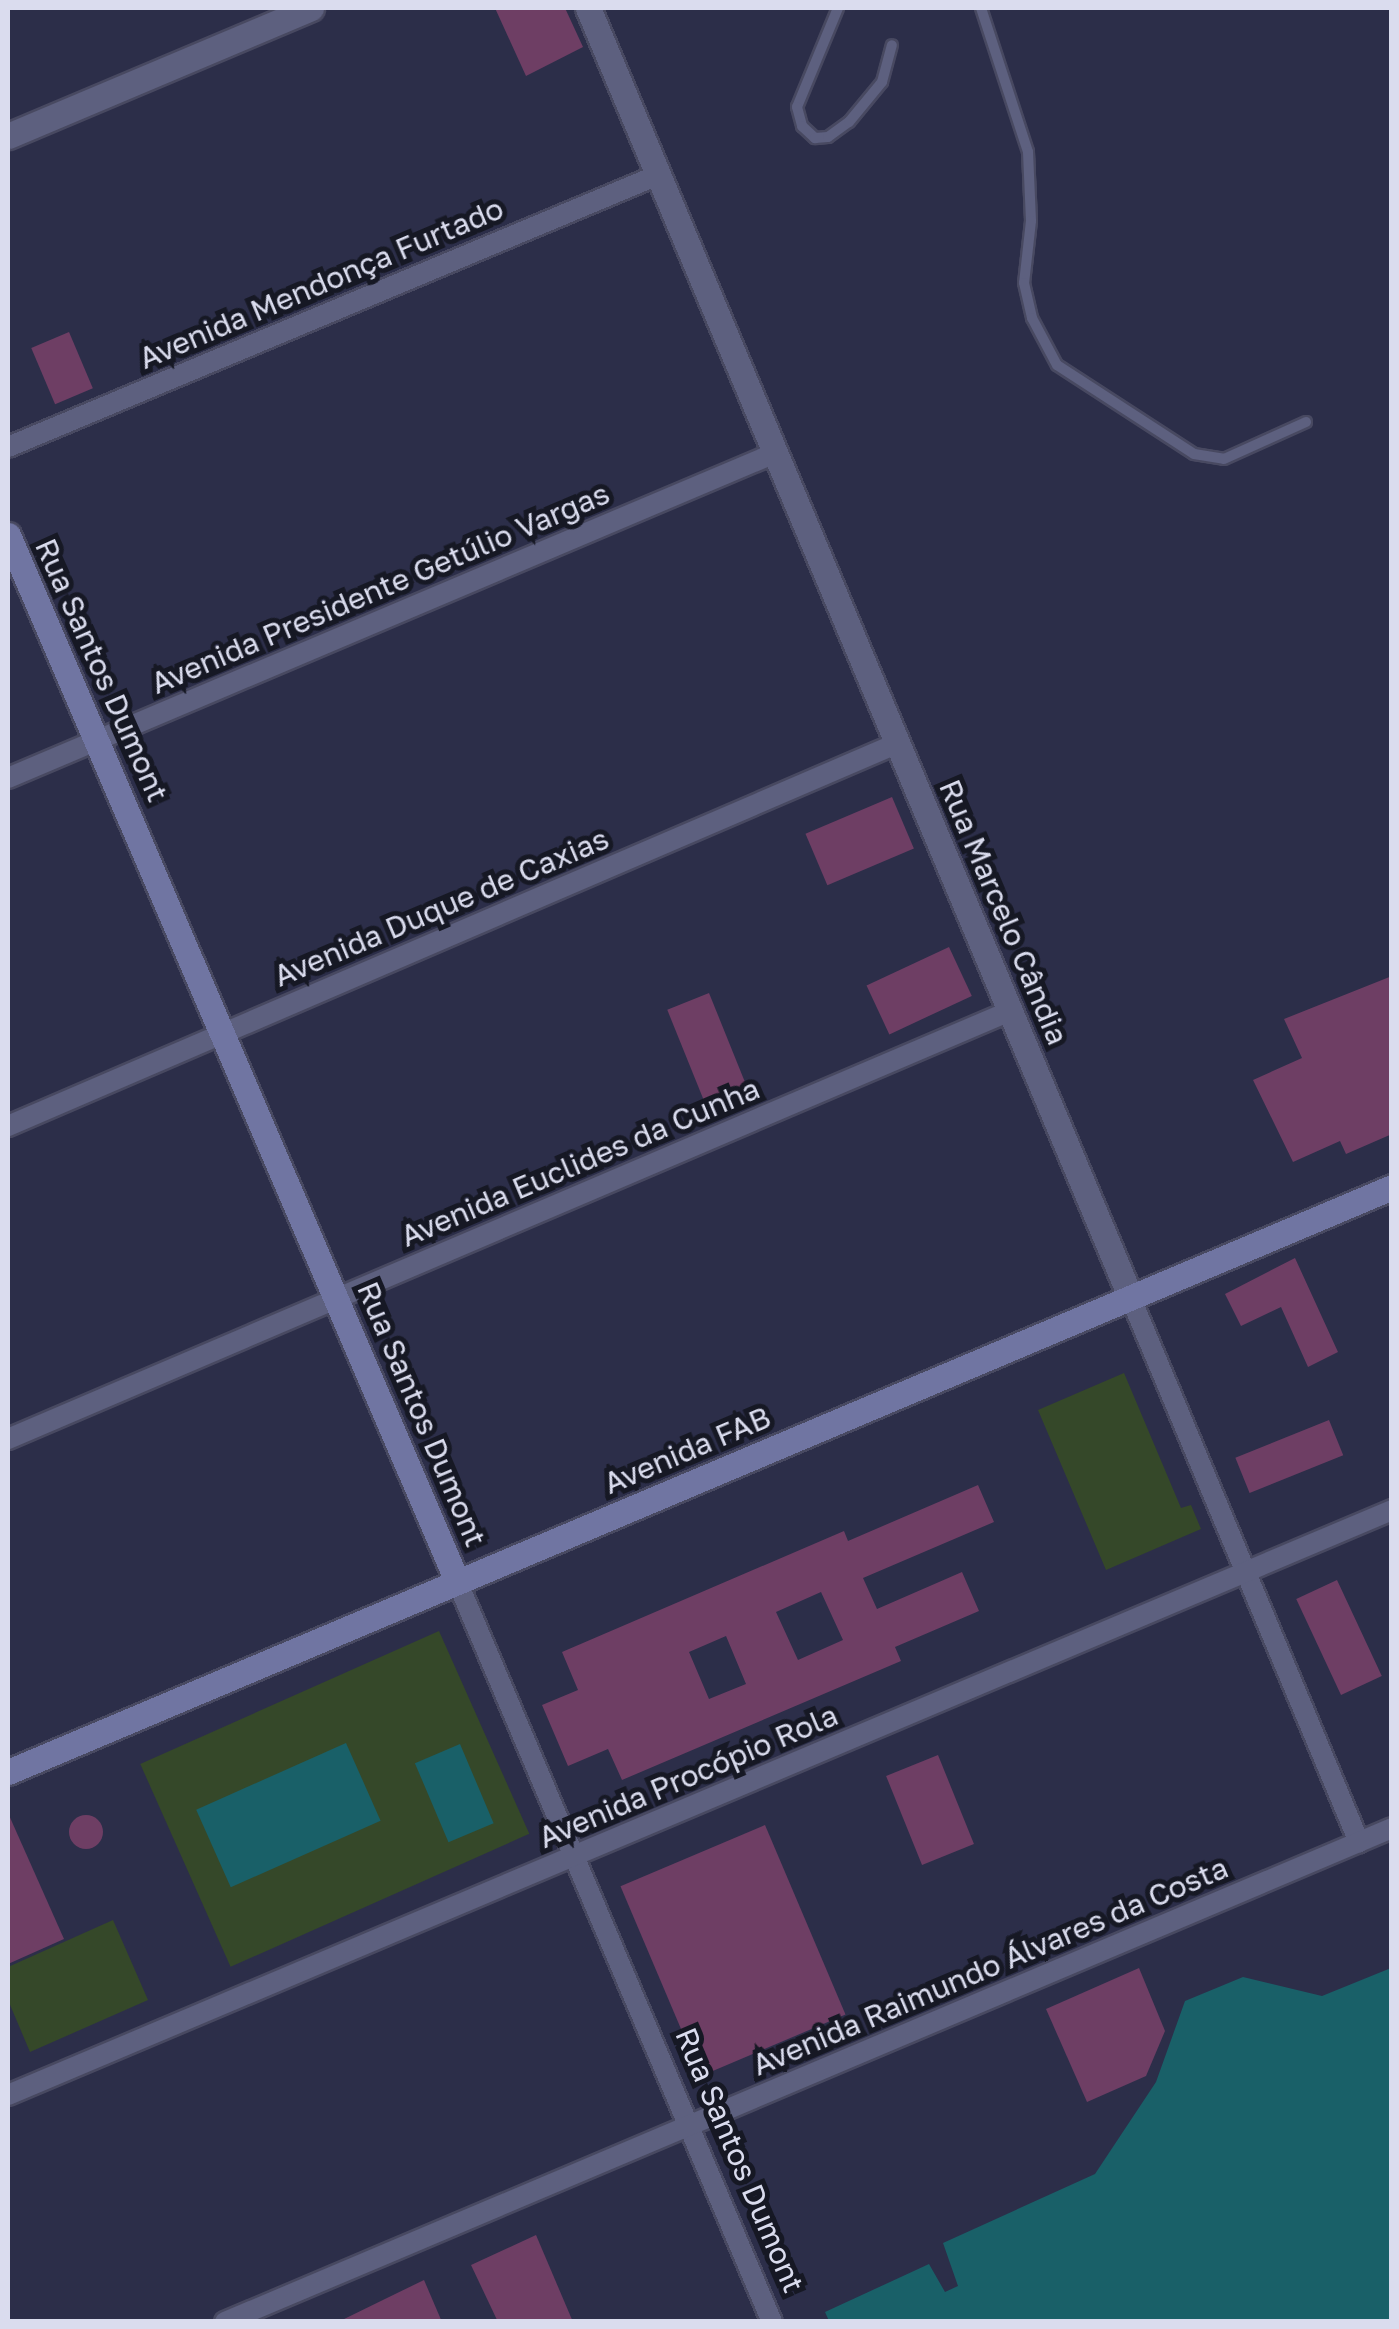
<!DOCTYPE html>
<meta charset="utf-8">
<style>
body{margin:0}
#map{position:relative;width:1399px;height:2329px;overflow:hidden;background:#2c2e49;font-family:"Golos Text",sans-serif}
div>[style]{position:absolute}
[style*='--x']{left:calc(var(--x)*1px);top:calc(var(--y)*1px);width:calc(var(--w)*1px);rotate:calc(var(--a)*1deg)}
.green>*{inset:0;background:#354829;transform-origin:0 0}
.water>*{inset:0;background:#196068;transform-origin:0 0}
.building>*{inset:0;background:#6e3e64;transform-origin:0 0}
.round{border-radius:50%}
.roads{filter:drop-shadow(2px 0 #484961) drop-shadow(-2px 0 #484961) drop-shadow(0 2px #484961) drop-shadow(0 -2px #484961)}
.service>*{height:10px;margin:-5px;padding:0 5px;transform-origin:5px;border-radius:5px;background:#5d607f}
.minor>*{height:20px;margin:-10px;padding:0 10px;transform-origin:10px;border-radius:10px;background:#5d607f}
.tertiary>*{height:25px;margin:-12.5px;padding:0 12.5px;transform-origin:12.5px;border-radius:12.5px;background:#5d607f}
.secondary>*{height:25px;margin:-12.5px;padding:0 12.5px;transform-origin:12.5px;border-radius:12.5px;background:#7075a2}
span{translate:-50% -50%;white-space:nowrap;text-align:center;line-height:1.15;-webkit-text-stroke:10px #161824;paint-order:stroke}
.street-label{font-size:30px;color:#dadcee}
.frame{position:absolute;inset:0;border:10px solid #dadcee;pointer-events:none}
</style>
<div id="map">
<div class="green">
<i style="clip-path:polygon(1124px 1373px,1181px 1508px,1191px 1505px,1201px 1529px,1106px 1570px,1038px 1410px)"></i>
<i style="left:439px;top:1631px;width:222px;height:327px;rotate:66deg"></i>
<i style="clip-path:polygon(113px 1920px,148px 2000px,30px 2052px,8px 2000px,8px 1967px)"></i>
</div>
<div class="water">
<i style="left:346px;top:1743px;width:85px;height:164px;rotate:66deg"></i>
<i style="left:460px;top:1744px;width:86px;height:49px;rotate:67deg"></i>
<i style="clip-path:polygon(1391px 1968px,1391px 2321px,829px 2321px,825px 2312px,929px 2264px,945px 2292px,958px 2286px,943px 2243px,1095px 2174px,1156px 2082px,1185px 2001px,1243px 1977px,1322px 1996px)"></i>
</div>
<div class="building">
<i style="clip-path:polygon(495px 8px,565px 8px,583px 47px,526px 76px)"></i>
<i style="left:69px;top:332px;width:61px;height:41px;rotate:67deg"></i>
<i style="left:892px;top:797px;width:56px;height:94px;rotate:67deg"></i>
<i style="left:949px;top:947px;width:54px;height:91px;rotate:65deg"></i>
<i style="clip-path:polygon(1392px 976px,1392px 1134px,1346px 1154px,1340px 1141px,1293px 1162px,1253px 1080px,1302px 1058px,1284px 1019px)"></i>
<i style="left:709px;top:993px;width:108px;height:45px;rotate:68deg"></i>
<i style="clip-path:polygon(1295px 1258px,1338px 1352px,1308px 1367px,1281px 1307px,1241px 1326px,1225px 1294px)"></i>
<i style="left:1329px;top:1420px;width:38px;height:101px;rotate:68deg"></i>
<i style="clip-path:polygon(evenodd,978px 1485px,994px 1522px,863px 1578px,877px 1609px,962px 1572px,979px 1611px,895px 1647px,901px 1661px,622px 1780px,608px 1749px,568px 1766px,542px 1705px,578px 1690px,562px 1652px,844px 1531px,848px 1541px,978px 1485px,821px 1592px,843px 1640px,798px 1660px,776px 1612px,821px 1592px,978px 1485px,726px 1636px,746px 1684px,709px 1699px,689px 1652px,726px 1636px)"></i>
<i style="left:1337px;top:1580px;width:106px;height:45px;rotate:65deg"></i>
<i style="left:938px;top:1755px;width:96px;height:56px;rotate:68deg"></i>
<i style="clip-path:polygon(8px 1813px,64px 1939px,8px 1964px)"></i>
<i class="round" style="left:69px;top:1815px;width:34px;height:34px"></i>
<i style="left:765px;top:1825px;width:206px;height:157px;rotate:67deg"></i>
<i style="clip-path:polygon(1139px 1968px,1165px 2031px,1146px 2076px,1087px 2102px,1046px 2009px)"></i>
<i style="clip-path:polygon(536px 2235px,573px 2322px,498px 2322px,471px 2265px)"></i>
<i style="clip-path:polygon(424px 2280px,442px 2322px,338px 2322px,387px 2298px)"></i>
</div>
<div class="roads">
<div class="service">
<i style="--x:838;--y:8;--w:107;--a:112.5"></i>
<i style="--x:797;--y:107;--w:20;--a:75"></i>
<i style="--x:802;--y:126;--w:18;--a:43"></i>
<i style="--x:815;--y:138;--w:13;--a:-4"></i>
<i style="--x:828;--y:137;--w:26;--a:-36"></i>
<i style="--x:849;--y:122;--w:52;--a:-50.5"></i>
<i style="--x:882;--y:82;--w:38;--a:-75"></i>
<i style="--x:981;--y:8;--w:151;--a:71.9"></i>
<i style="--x:1028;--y:152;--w:69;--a:87.5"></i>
<i style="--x:1031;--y:221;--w:62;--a:96.4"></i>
<i style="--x:1024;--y:283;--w:36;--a:77"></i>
<i style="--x:1032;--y:318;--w:53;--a:62"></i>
<i style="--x:1057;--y:365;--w:163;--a:33"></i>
<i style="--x:1194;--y:454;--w:30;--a:9"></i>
<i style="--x:1224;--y:459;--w:90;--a:-24.3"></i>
</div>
<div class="minor">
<i style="--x:8;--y:447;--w:705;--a:-22.71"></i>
<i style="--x:8;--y:778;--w:833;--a:-22.96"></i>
<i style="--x:8;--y:1126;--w:969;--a:-23.28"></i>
<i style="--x:1132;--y:1301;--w:587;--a:67.24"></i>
<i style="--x:8;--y:1439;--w:1090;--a:-23.13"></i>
<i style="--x:457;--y:1581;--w:805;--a:66.97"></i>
<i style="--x:8;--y:2095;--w:1503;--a:-22.91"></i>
<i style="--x:225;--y:2322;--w:1267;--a:-22.94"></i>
</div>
<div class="tertiary">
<i style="--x:588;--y:8;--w:1403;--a:67.18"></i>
<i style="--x:8;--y:136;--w:329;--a:-22.9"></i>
</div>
<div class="secondary">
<i style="--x:8;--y:535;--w:1138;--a:66.77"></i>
<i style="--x:8;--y:1772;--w:1503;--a:-22.91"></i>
</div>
</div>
<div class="street-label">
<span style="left:321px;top:283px;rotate:-23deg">Avenida Mendonça Furtado</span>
<span style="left:380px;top:588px;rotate:-23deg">Avenida Presidente Getúlio Vargas</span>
<span style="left:102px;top:670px;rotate:66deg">Rua Santos Dumont</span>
<span style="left:441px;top:907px;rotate:-23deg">Avenida Duque de Caxias</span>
<span style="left:1004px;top:912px;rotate:67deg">Rua Marcelo Cândia</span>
<span style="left:580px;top:1162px;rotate:-23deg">Avenida Euclides da Cunha</span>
<span style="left:422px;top:1414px;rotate:67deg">Rua Santos Dumont</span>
<span style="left:687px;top:1450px;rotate:-23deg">Avenida FAB</span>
<span style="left:688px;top:1776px;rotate:-23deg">Avenida Procópio Rola</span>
<span style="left:990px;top:1966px;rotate:-23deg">Avenida Raimundo Álvares da Costa</span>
<span style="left:740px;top:2160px;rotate:67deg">Rua Santos Dumont</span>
</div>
<div class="frame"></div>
</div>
